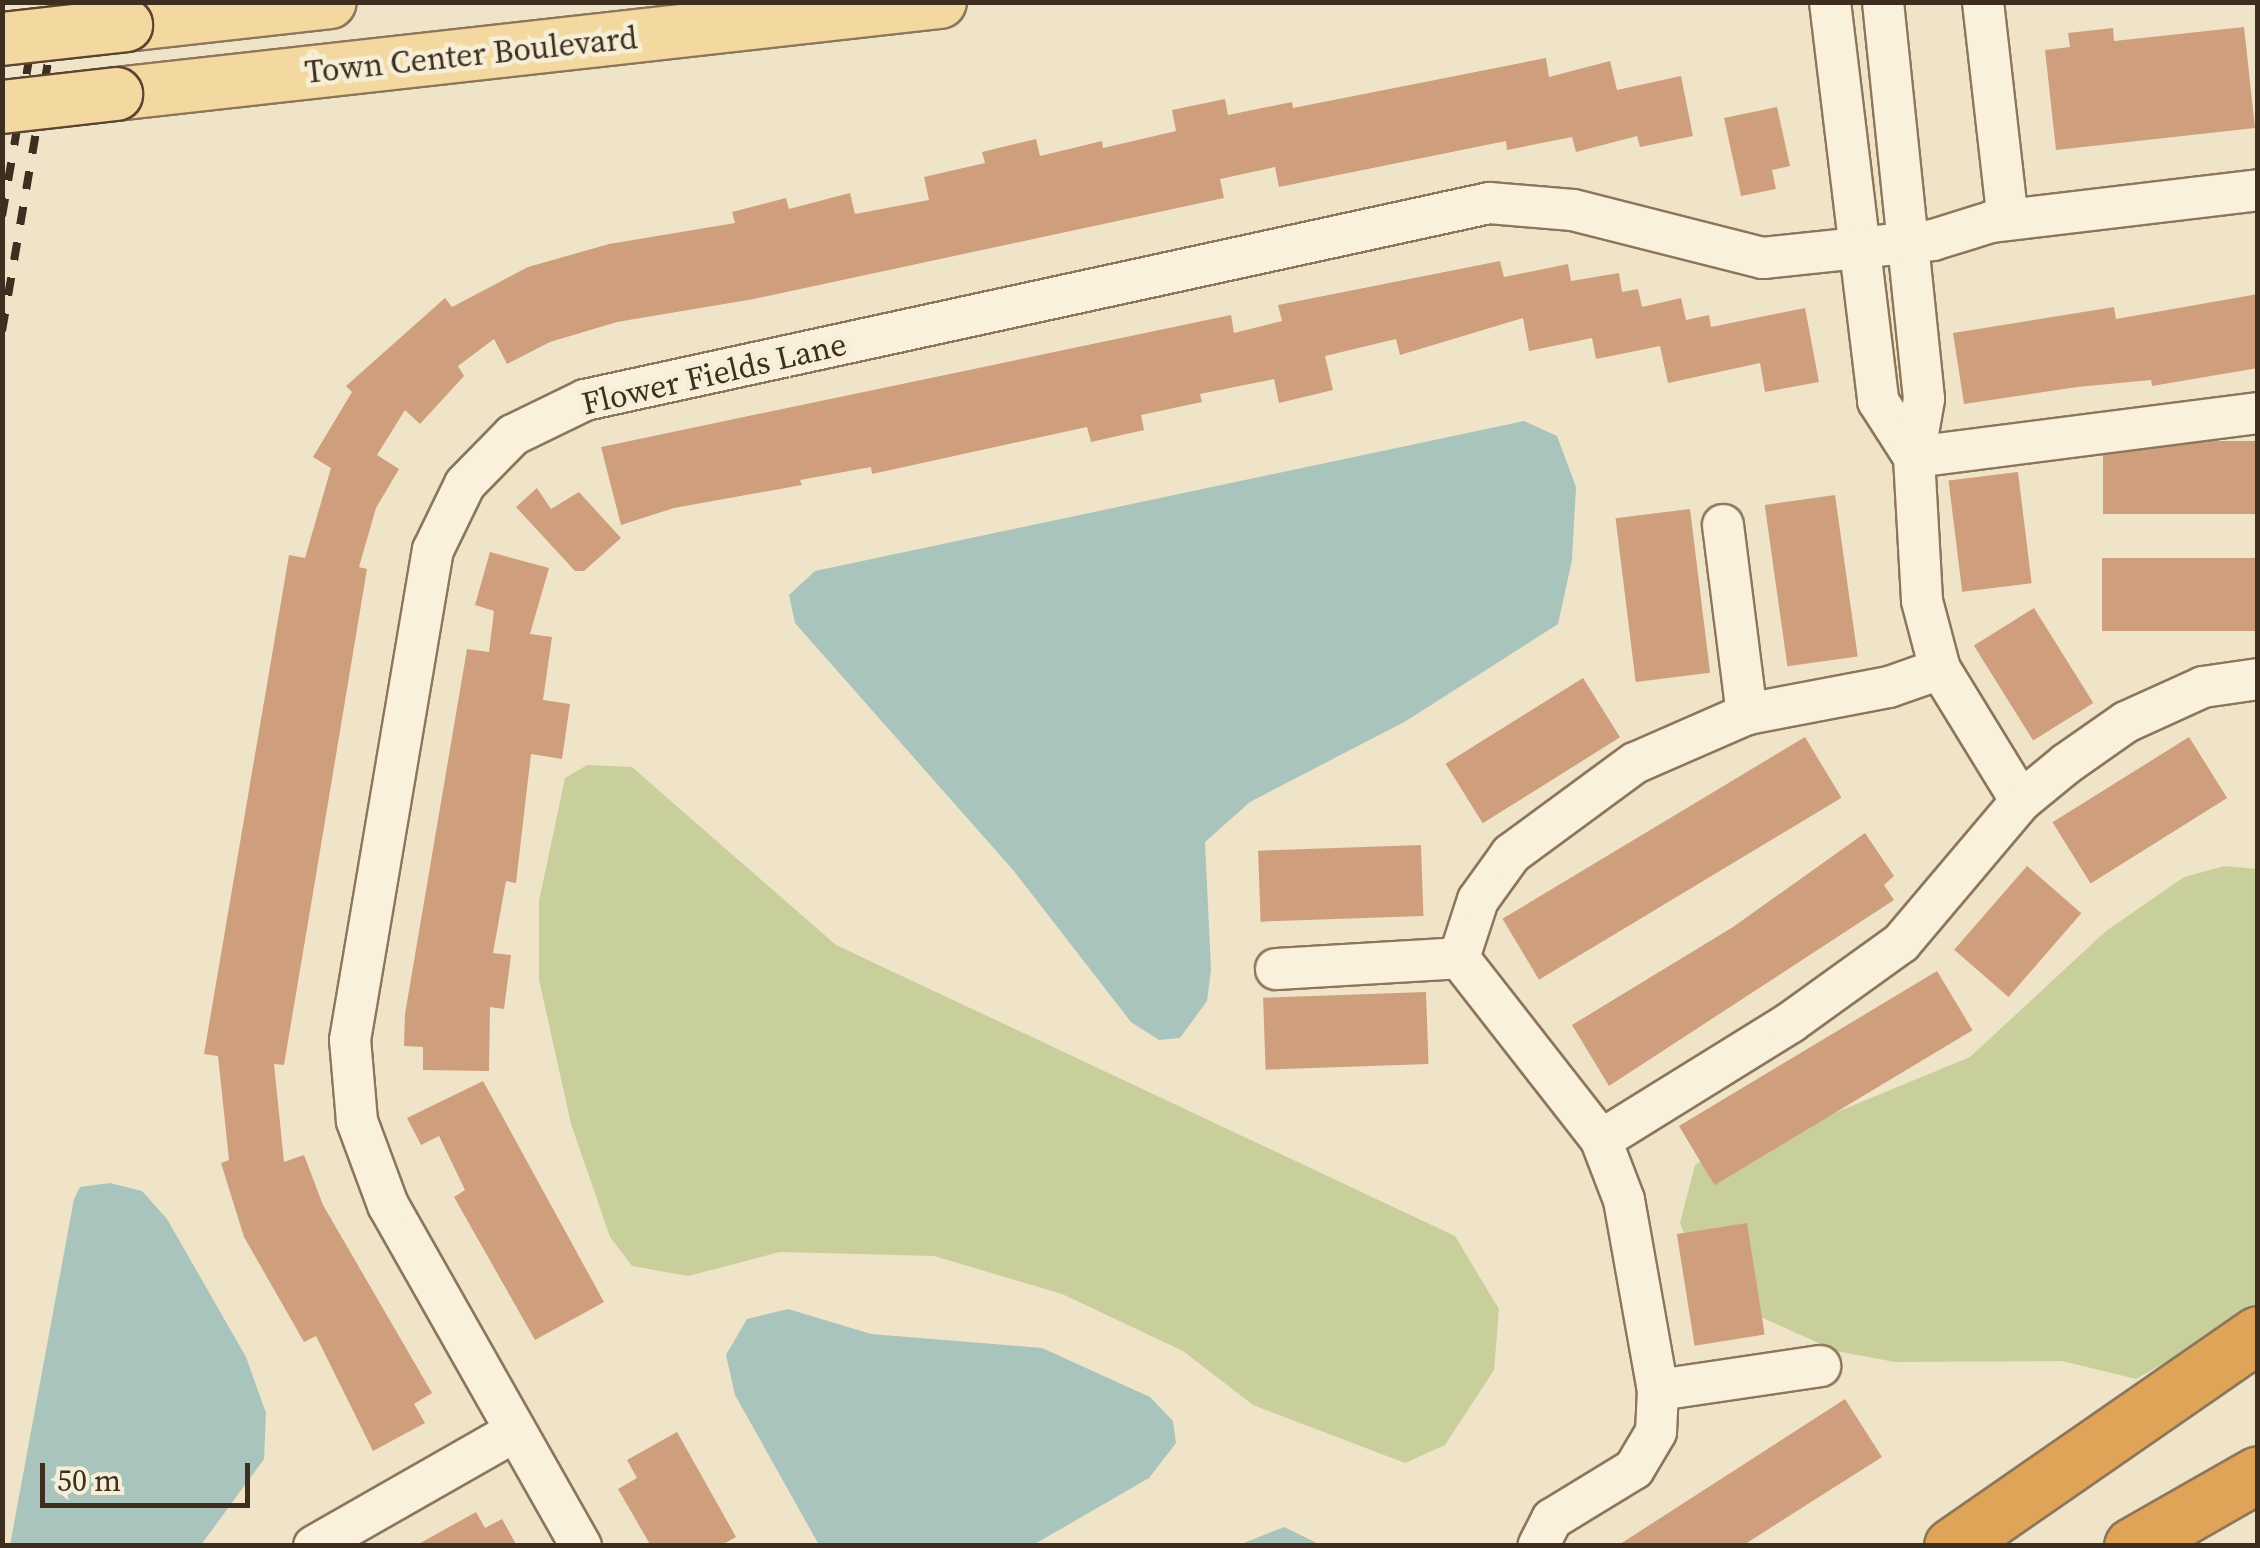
<!DOCTYPE html>
<style>
body{margin:0}
#map{position:relative;width:2260px;height:1548px;overflow:hidden;background:#f0e4c8;font-family:"Source Serif 4",serif}
div>[style]{position:absolute}
[style*='--x']{left:calc(var(--x)*1px);top:calc(var(--y)*1px);width:calc(var(--w)*1px);rotate:calc(var(--a)*1deg)}
.green>*{inset:0;background:#c9cf9b}
.water>*{inset:0;background:#a9c4bc}
.building>*{inset:0;background:#cf9f7d;transform-origin:0 0}
.roads{filter:drop-shadow(2px 0 #8d765c) drop-shadow(-2px 0 #8d765c) drop-shadow(0 2px #8d765c) drop-shadow(0 -2px #8d765c)}
.minor>*{height:40px;margin:-20px;padding:0 20px;transform-origin:20px;border-radius:20px;background:#faf1dc}
.major>*{height:52px;margin:-26px;padding:0 26px;transform-origin:26px;border-radius:26px;background:#f3d9a0}
.highway>*{height:55px;margin:-27.5px;padding:0 27.5px;transform-origin:27.5px;border-radius:27.5px;background:#e0a458}
.rail>*{height:8px;margin-top:-4px;transform-origin:0;background:repeating-linear-gradient(90deg,#3d2e20 0 18px,transparent 0 36px)}
.bridges{filter:drop-shadow(2px 0 #5b4430) drop-shadow(-2px 0 #5b4430) drop-shadow(0 2px #5b4430) drop-shadow(0 -2px #5b4430)}
.major-bridge>*{height:52px;margin:-26px;padding:0 26px;transform-origin:26px;border-radius:26px;background:#f3d9a0}
span{translate:-50% -50%;white-space:nowrap;text-align:center;line-height:1.15;-webkit-text-stroke:9px #f7eed8;paint-order:stroke}
.street-label{font-size:32px;color:#3d2e20}
.frame{position:absolute;inset:0;border:5px solid #3d2e20;pointer-events:none}
.scale{position:absolute;left:40px;top:1463px;width:210px;height:45px;box-sizing:border-box;border:5px solid #3d2e20;border-top:0;padding-left:12px;font-size:30px;line-height:35px;white-space:nowrap;color:#3d2e20;-webkit-text-stroke:8px #f7eed8;paint-order:stroke}
</style>
<div id="map">
<div class="green">
<i style="clip-path:polygon(587px 765px,632px 767px,836px 945px,1455px 1236px,1499px 1309px,1494px 1370px,1445px 1445px,1405px 1463px,1253px 1405px,1183px 1351px,1062px 1294px,934px 1256px,780px 1252px,688px 1276px,632px 1266px,610px 1237px,571px 1124px,539px 980px,539px 901px,565px 778px)"></i>
<i style="clip-path:polygon(2225px 866px,2257px 869px,2257px 1311px,2136px 1379px,2062px 1361px,1895px 1362px,1836px 1351px,1754px 1314px,1699px 1274px,1680px 1223px,1695px 1165px,1750px 1131px,1820px 1119px,1970px 1057px,2106px 931px,2184px 877px)"></i>
</div>
<div class="water">
<i style="clip-path:polygon(1524px 421px,1557px 436px,1576px 487px,1572px 560px,1558px 624px,1406px 721px,1250px 802px,1205px 842px,1211px 970px,1207px 1001px,1180px 1038px,1159px 1040px,1131px 1022px,1013px 870px,795px 623px,789px 595px,815px 571px)"></i>
<i style="clip-path:polygon(110px 1183px,142px 1191px,167px 1219px,246px 1357px,266px 1413px,264px 1459px,201px 1545px,10px 1545px,74px 1199px,80px 1187px)"></i>
<i style="clip-path:polygon(788px 1309px,871px 1334px,1042px 1348px,1150px 1397px,1173px 1421px,1176px 1443px,1149px 1478px,1033px 1545px,819px 1545px,735px 1395px,726px 1355px,747px 1319px)"></i>
<i style="clip-path:polygon(1284px 1527px,1321px 1545px,1239px 1545px)"></i>
</div>
<div class="building">
<i style="clip-path:polygon(2244px 27px,2255px 128px,2056px 150px,2045px 50px,2070px 47px,2068px 33px,2113px 28px,2114px 41px)"></i>
<i style="clip-path:polygon(1546px 58px,1549px 77px,1610px 61px,1617px 90px,1681px 76px,1693px 136px,1640px 147px,1637px 136px,1576px 152px,1572px 137px,1507px 150px,1506px 141px,1279px 187px,1275px 167px,1220px 179px,1224px 198px,754px 299px,617px 322px,550px 342px,507px 364px,494px 339px,458px 366px,464px 376px,420px 424px,405px 410px,377px 455px,399px 469px,376px 508px,359px 567px,367px 569px,314px 887px,284px 1065px,274px 1064px,284px 1162px,304px 1155px,323px 1205px,432px 1393px,414px 1404px,425px 1423px,373px 1451px,316px 1336px,304px 1342px,244px 1237px,221px 1163px,229px 1160px,218px 1056px,204px 1054px,289px 555px,305px 558px,331px 468px,313px 457px,352px 392px,346px 386px,445px 298px,452px 307px,528px 267px,609px 244px,735px 223px,732px 212px,786px 198px,789px 209px,850px 193px,855px 214px,929px 200px,924px 177px,985px 163px,982px 152px,1036px 139px,1040px 156px,1102px 141px,1103px 148px,1176px 131px,1172px 110px,1225px 99px,1228px 115px,1292px 102px,1293px 108px)"></i>
<i style="clip-path:polygon(1777px 107px,1790px 166px,1772px 170px,1776px 189px,1741px 196px,1724px 118px)"></i>
<i style="clip-path:polygon(1500px 261px,1504px 277px,1568px 264px,1571px 281px,1619px 273px,1622px 292px,1638px 289px,1642px 307px,1681px 298px,1686px 320px,1709px 315px,1711px 327px,1805px 308px,1819px 382px,1765px 392px,1760px 363px,1668px 383px,1660px 346px,1596px 359px,1592px 338px,1529px 351px,1523px 318px,1400px 355px,1396px 339px,1325px 356px,1333px 390px,1279px 403px,1274px 379px,1200px 394px,1202px 402px,1141px 415px,1144px 430px,1091px 442px,1087px 427px,872px 474px,871px 467px,800px 480px,802px 485px,674px 508px,621px 525px,601px 447px,1231px 315px,1234px 333px,1282px 321px,1278px 305px)"></i>
<i style="clip-path:polygon(2258px 294px,2258px 368px,2152px 386px,2151px 380px,2077px 387px,1964px 404px,1953px 333px,2114px 307px,2116px 319px)"></i>
<i style="left:2258px;top:441px;width:73px;height:155px;rotate:90deg"></i>
<i style="left:2018px;top:472px;width:112px;height:70px;rotate:83deg"></i>
<i style="clip-path:polygon(537px 488px,551px 509px,579px 492px,621px 538px,584px 571px,575px 571px,516px 507px)"></i>
<i style="left:1835px;top:495px;width:163px;height:71px;rotate:82deg"></i>
<i style="left:1690px;top:509px;width:165px;height:75px;rotate:83deg"></i>
<i style="clip-path:polygon(490px 552px,549px 568px,530px 634px,552px 637px,543px 700px,570px 704px,562px 759px,531px 754px,516px 883px,506px 881px,493px 953px,511px 955px,504px 1009px,490px 1007px,489px 1071px,423px 1070px,423px 1047px,404px 1046px,405px 1014px,467px 649px,489px 652px,494px 611px,475px 605px)"></i>
<i style="left:2258px;top:558px;width:73px;height:156px;rotate:90deg"></i>
<i style="left:2034px;top:608px;width:112px;height:71px;rotate:58deg"></i>
<i style="left:1583px;top:678px;width:70px;height:162px;rotate:58deg"></i>
<i style="left:1805px;top:737px;width:71px;height:353px;rotate:59deg"></i>
<i style="left:2189px;top:737px;width:72px;height:161px;rotate:58deg"></i>
<i style="clip-path:polygon(1865px 833px,1894px 876px,1884px 885px,1894px 900px,1609px 1086px,1572px 1025px,1733px 927px)"></i>
<i style="left:1421px;top:845px;width:71px;height:163px;rotate:88deg"></i>
<i style="left:2027px;top:866px;width:72px;height:111px;rotate:41deg"></i>
<i style="left:1937px;top:971px;width:69px;height:301px;rotate:59deg"></i>
<i style="left:1426px;top:992px;width:72px;height:163px;rotate:88deg"></i>
<i style="clip-path:polygon(483px 1081px,604px 1302px,535px 1340px,454px 1197px,465px 1190px,439px 1136px,421px 1145px,407px 1118px)"></i>
<i style="left:1747px;top:1223px;width:113px;height:71px;rotate:81deg"></i>
<i style="clip-path:polygon(1845px 1399px,1882px 1457px,1742px 1546px,1617px 1546px)"></i>
<i style="clip-path:polygon(677px 1432px,736px 1537px,720px 1546px,651px 1546px,618px 1489px,637px 1478px,627px 1460px)"></i>
<i style="clip-path:polygon(476px 1512px,485px 1528px,502px 1519px,517px 1546px,415px 1546px)"></i>
</div>
<div class="roads">
<div class="minor">
<i style="--x:1830;--y:2;--w:402;--a:83.1"></i>
<i style="--x:1878;--y:401;--w:67;--a:57.3"></i>
<i style="--x:1883;--y:2;--w:399;--a:84.1"></i>
<i style="--x:1924;--y:399;--w:59;--a:99.8"></i>
<i style="--x:1914;--y:457;--w:144;--a:86.8"></i>
<i style="--x:1922;--y:601;--w:70;--a:75.2"></i>
<i style="--x:1940;--y:669;--w:155;--a:58.5"></i>
<i style="--x:1983;--y:2;--w:219;--a:83.5"></i>
<i style="--x:1914;--y:457;--w:347;--a:-7.3"></i>
<i style="--x:1723;--y:525;--w:191;--a:82.8"></i>
<i style="--x:1459;--y:958;--w:61;--a:-71.9"></i>
<i style="--x:1478;--y:900;--w:57;--a:-54.3"></i>
<i style="--x:1511;--y:854;--w:154;--a:-36.3"></i>
<i style="--x:1635;--y:763;--w:122;--a:-23.6"></i>
<i style="--x:1747;--y:714;--w:145;--a:-10.8"></i>
<i style="--x:1889;--y:687;--w:54;--a:-19.4"></i>
<i style="--x:1276;--y:969;--w:183;--a:-3.4"></i>
<i style="--x:1459;--y:958;--w:231;--a:52"></i>
<i style="--x:1601;--y:1140;--w:64;--a:69"></i>
<i style="--x:1624;--y:1200;--w:193;--a:79.9"></i>
<i style="--x:1658;--y:1390;--w:42;--a:92.7"></i>
<i style="--x:1656;--y:1432;--w:43;--a:120.7"></i>
<i style="--x:1634;--y:1469;--w:96;--a:148.6"></i>
<i style="--x:1552;--y:1519;--w:30;--a:117"></i>
<i style="--x:1601;--y:1140;--w:224;--a:-31.8"></i>
<i style="--x:1791;--y:1022;--w:135;--a:-35.7"></i>
<i style="--x:1901;--y:943;--w:186;--a:-49.8"></i>
<i style="--x:2021;--y:801;--w:58;--a:-39.4"></i>
<i style="--x:2066;--y:764;--w:73;--a:-35"></i>
<i style="--x:2126;--y:722;--w:85;--a:-24.4"></i>
<i style="--x:2203;--y:687;--w:56;--a:-8.3"></i>
<i style="--x:1658;--y:1390;--w:164;--a:-8.4"></i>
<i style="--x:314;--y:1546;--w:232;--a:-29.7"></i>
<i style="--x:581;--y:1546;--w:392;--a:-119.5"></i>
<i style="--x:388;--y:1205;--w:90;--a:-110.3"></i>
<i style="--x:357;--y:1121;--w:81;--a:-94.9"></i>
<i style="--x:350;--y:1040;--w:497;--a:-80.4"></i>
<i style="--x:433;--y:550;--w:73;--a:-64.1"></i>
<i style="--x:465;--y:484;--w:69;--a:-45.6"></i>
<i style="--x:513;--y:435;--w:80;--a:-25.9"></i>
<i style="--x:585;--y:400;--w:925;--a:-12.29"></i>
<i style="--x:1489;--y:203;--w:84;--a:4.8"></i>
<i style="--x:1573;--y:210;--w:196;--a:14.2"></i>
<i style="--x:1763;--y:258;--w:171;--a:-6"></i>
<i style="--x:1933;--y:240;--w:61;--a:-17.2"></i>
<i style="--x:1991;--y:222;--w:269;--a:-6.8"></i>
</div>
<div class="major">
<i style="--x:126;--y:25;--w:205;--a:-6.4"></i>
<i style="--x:116;--y:94;--w:829;--a:-6.37"></i>
</div>
<div class="highway">
<i style="--x:1952;--y:1546;--w:372;--a:-34.7"></i>
<i style="--x:2132;--y:1546;--w:145;--a:-29.7"></i>
</div>
</div>
<div class="rail">
<i style="--x:2;--y:216;--w:217;--a:-80.2"></i>
<i style="--x:2;--y:331;--w:334;--a:-80.3"></i>
</div>
<div class="bridges">
<div class="major-bridge">
<i style="--x:2;--y:39;--w:125;--a:-6.4"></i>
<i style="--x:2;--y:107;--w:115;--a:-6.5"></i>
</div>
</div>
<div class="street-label">
<span style="left:471px;top:55px;rotate:-6deg">Town Center Boulevard</span>
<span style="left:714px;top:374px;rotate:-13deg">Flower Fields Lane</span>
</div>
<div class="frame"></div>
<div class="scale">50 m</div>
</div>
